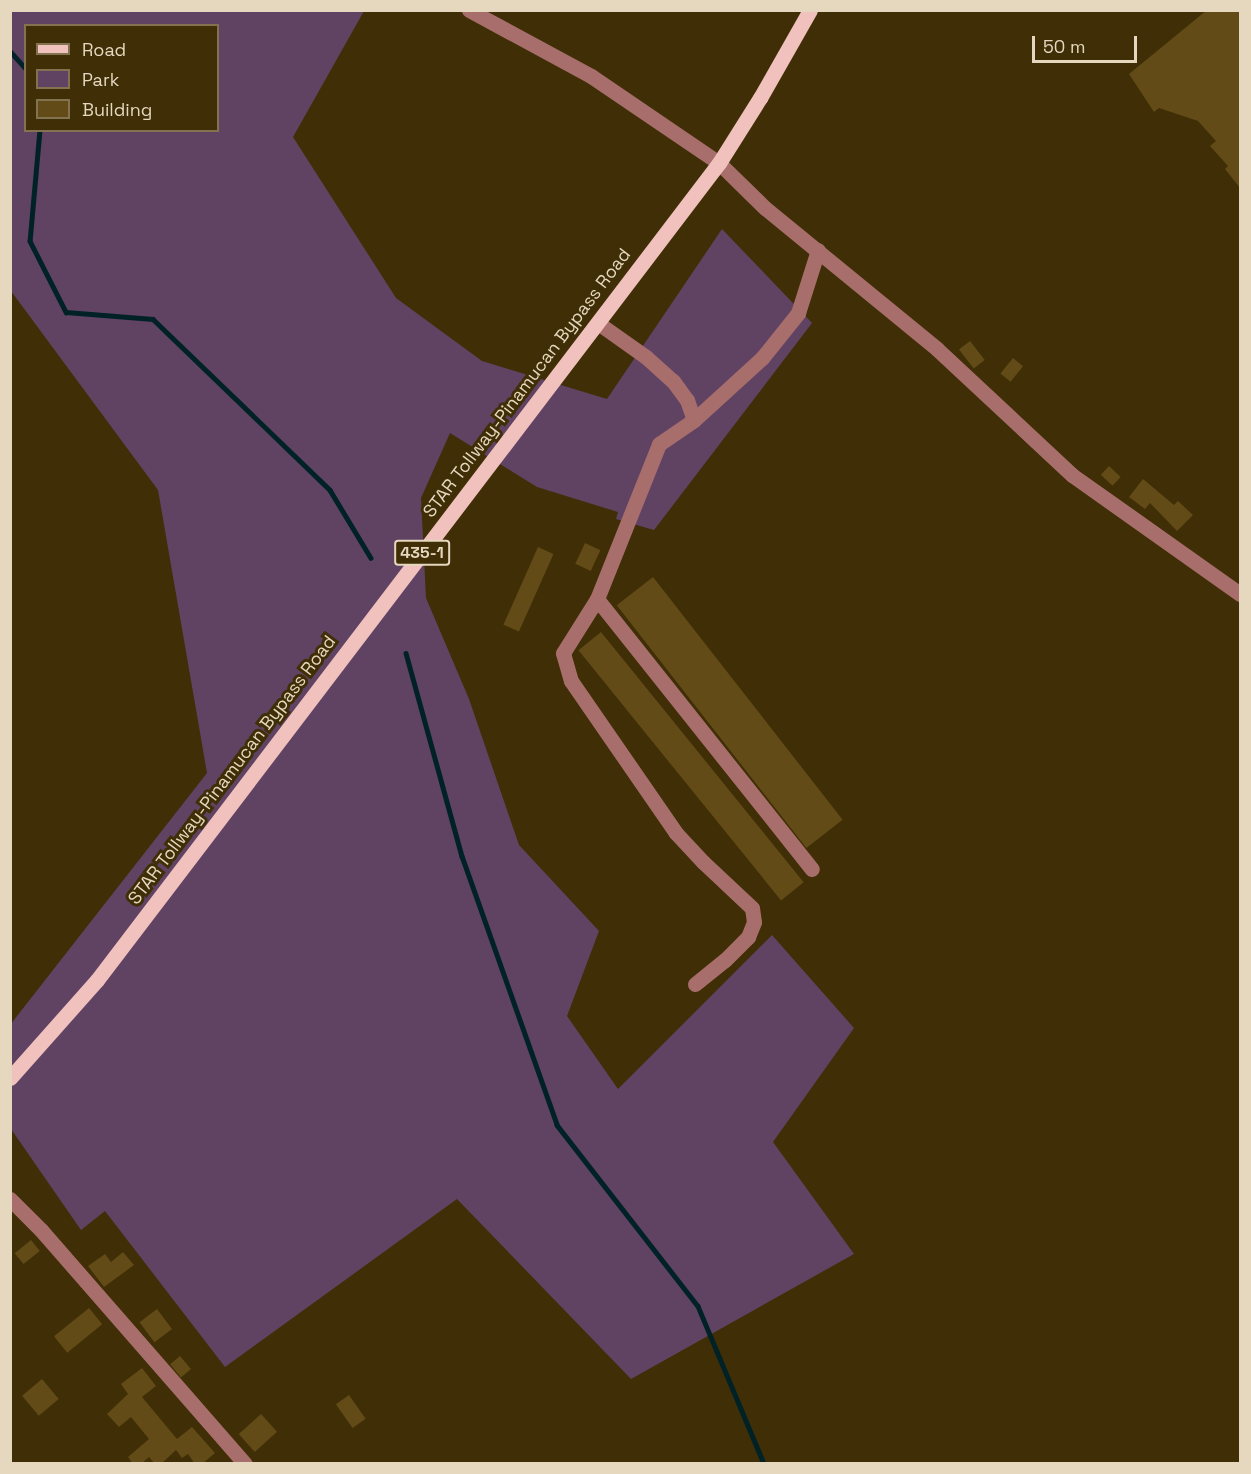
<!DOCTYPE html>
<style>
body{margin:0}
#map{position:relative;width:1251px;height:1474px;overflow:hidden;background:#3f2e06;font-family:"Space Grotesk",sans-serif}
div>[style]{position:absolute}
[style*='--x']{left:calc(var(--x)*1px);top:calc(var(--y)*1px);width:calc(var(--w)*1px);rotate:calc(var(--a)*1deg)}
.green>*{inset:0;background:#604363}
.stream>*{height:4.5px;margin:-2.25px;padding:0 2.25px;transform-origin:2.25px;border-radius:2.25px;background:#002226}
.building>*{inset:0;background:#624b17;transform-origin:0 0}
.minor>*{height:15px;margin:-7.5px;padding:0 7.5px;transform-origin:7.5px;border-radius:7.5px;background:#a86e6b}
.major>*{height:15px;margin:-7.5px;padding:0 7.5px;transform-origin:7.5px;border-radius:7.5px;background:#f1c1bd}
span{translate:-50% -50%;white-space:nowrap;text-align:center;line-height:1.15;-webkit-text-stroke:6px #3f2e06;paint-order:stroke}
.shield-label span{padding:2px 4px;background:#3f2e06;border:2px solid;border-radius:4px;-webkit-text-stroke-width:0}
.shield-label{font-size:16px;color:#e6d8bf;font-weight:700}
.street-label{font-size:18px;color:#e6d8bf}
.frame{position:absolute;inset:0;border:12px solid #e6d8bf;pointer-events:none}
.legend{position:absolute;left:24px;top:24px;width:195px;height:108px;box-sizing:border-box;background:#3f2e06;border:2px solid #827250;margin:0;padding:8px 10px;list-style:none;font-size:18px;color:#e6d8bf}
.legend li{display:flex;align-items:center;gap:12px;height:30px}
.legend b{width:30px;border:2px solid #827250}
.scale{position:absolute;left:1032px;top:36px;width:105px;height:27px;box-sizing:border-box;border:3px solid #e6d8bf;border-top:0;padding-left:8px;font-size:18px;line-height:21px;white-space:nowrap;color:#e6d8bf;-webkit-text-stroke:4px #3f2e06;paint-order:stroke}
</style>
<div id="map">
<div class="green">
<i style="clip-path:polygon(evenodd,11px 11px,364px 11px,293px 137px,396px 298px,482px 361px,607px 399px,722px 229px,812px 323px,654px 530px,616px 519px,618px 512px,537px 487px,450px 433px,421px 498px,426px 598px,469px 699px,519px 845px,599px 931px,567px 1016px,618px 1089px,772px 935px,854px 1028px,773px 1142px,854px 1254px,631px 1379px,457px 1199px,225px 1367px,105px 1211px,81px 1230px,11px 1129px,10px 1025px,207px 773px,158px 490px,11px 291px,11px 11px,26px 26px,218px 26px,218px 130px,26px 130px,26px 26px)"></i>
</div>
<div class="stream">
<i style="--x:10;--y:51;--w:24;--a:48"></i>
<i style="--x:40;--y:130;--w:111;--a:95.1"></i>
<i style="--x:30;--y:241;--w:80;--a:63.1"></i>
<i style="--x:66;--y:312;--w:87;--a:4.6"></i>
<i style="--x:153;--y:319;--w:246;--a:44"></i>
<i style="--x:330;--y:490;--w:79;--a:58.9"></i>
<i style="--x:406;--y:653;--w:211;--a:74.6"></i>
<i style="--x:462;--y:856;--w:285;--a:70.5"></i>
<i style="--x:557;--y:1125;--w:229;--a:52.1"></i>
<i style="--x:698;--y:1306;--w:171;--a:67.3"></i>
</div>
<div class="building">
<i style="clip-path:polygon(1207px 10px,1240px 10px,1240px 188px,1225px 169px,1228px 166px,1210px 146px,1216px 141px,1198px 121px,1159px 108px,1154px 112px,1129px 74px)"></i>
<i style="left:970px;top:341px;width:24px;height:14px;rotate:52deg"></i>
<i style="left:1013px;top:358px;width:13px;height:20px;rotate:39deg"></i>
<i style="left:1109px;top:466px;width:16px;height:12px;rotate:43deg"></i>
<i style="clip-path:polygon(1143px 479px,1174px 505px,1178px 501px,1193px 515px,1177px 531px,1150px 503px,1145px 509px,1129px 497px)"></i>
<i style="left:585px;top:543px;width:17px;height:23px;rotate:25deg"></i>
<i style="left:538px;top:547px;width:17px;height:85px;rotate:24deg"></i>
<i style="left:653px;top:577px;width:308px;height:46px;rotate:52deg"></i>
<i style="left:601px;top:632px;width:322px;height:29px;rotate:51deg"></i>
<i style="left:31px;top:1240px;width:14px;height:21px;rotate:51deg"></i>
<i style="clip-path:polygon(123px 1252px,134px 1265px,104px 1287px,88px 1266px,105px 1254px,111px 1262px)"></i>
<i style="left:89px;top:1308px;width:21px;height:45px;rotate:51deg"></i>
<i style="left:157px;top:1309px;width:25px;height:22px;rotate:53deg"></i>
<i style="left:180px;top:1356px;width:17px;height:13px;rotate:50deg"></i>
<i style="clip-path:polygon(142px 1368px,156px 1386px,142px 1397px,177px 1439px,192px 1427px,215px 1453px,202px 1464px,195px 1464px,188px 1454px,182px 1458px,176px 1450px,161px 1464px,155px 1464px,149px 1457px,141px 1464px,133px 1464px,128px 1457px,149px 1439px,131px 1417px,119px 1427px,107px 1414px,128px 1394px,121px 1384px)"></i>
<i style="left:42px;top:1379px;width:26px;height:26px;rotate:50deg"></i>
<i style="left:349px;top:1395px;width:29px;height:16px;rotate:55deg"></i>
<i style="left:261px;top:1414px;width:24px;height:30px;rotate:48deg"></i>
</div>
<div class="minor">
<i style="--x:469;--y:10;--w:139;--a:28.4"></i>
<i style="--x:591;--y:76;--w:155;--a:34.2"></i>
<i style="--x:719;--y:163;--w:64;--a:44.4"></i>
<i style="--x:765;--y:208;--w:222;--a:39.3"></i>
<i style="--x:937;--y:349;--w:185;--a:43"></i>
<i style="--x:1072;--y:475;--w:206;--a:35.3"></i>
<i style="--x:598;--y:323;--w:59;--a:35.3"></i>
<i style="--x:646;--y:357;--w:36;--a:42"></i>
<i style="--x:673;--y:381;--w:24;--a:54"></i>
<i style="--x:687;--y:400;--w:21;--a:71"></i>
<i style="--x:597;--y:599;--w:345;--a:51.5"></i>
<i style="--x:695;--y:984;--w:38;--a:-39"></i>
<i style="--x:725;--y:960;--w:33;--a:-45"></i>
<i style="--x:748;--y:937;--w:16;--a:-68"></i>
<i style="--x:754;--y:922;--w:14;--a:-98"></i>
<i style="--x:752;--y:908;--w:67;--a:-136.8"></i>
<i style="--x:703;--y:862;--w:40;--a:-133"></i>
<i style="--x:676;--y:833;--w:185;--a:-124.6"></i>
<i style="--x:571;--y:681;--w:29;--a:-106"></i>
<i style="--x:563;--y:653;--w:64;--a:-57.8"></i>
<i style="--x:597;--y:599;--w:167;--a:-68.2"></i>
<i style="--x:659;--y:444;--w:42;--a:-34.4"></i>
<i style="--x:694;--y:420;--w:92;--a:-42.4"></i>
<i style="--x:762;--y:358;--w:58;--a:-51.3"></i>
<i style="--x:798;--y:313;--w:66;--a:-72.4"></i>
<i style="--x:10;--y:1199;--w:44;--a:45"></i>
<i style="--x:41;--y:1230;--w:310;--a:48.9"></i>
</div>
<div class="major">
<i style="--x:10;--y:1078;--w:131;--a:-48.4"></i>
<i style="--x:97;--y:980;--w:1027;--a:-52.72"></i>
<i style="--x:719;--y:163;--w:77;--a:-57.8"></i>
<i style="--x:760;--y:98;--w:101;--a:-60.4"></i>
</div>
<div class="shield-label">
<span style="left:422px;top:553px">435-1</span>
</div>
<div class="street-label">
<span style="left:527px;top:383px;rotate:-53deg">STAR Tollway-Pinamucan Bypass Road</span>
<span style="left:232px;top:770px;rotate:-53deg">STAR Tollway-Pinamucan Bypass Road</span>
</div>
<div class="frame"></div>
<ul class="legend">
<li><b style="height:8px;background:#f1c1bd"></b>Road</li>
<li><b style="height:16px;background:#604363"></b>Park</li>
<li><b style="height:16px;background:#624b17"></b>Building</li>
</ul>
<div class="scale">50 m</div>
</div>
